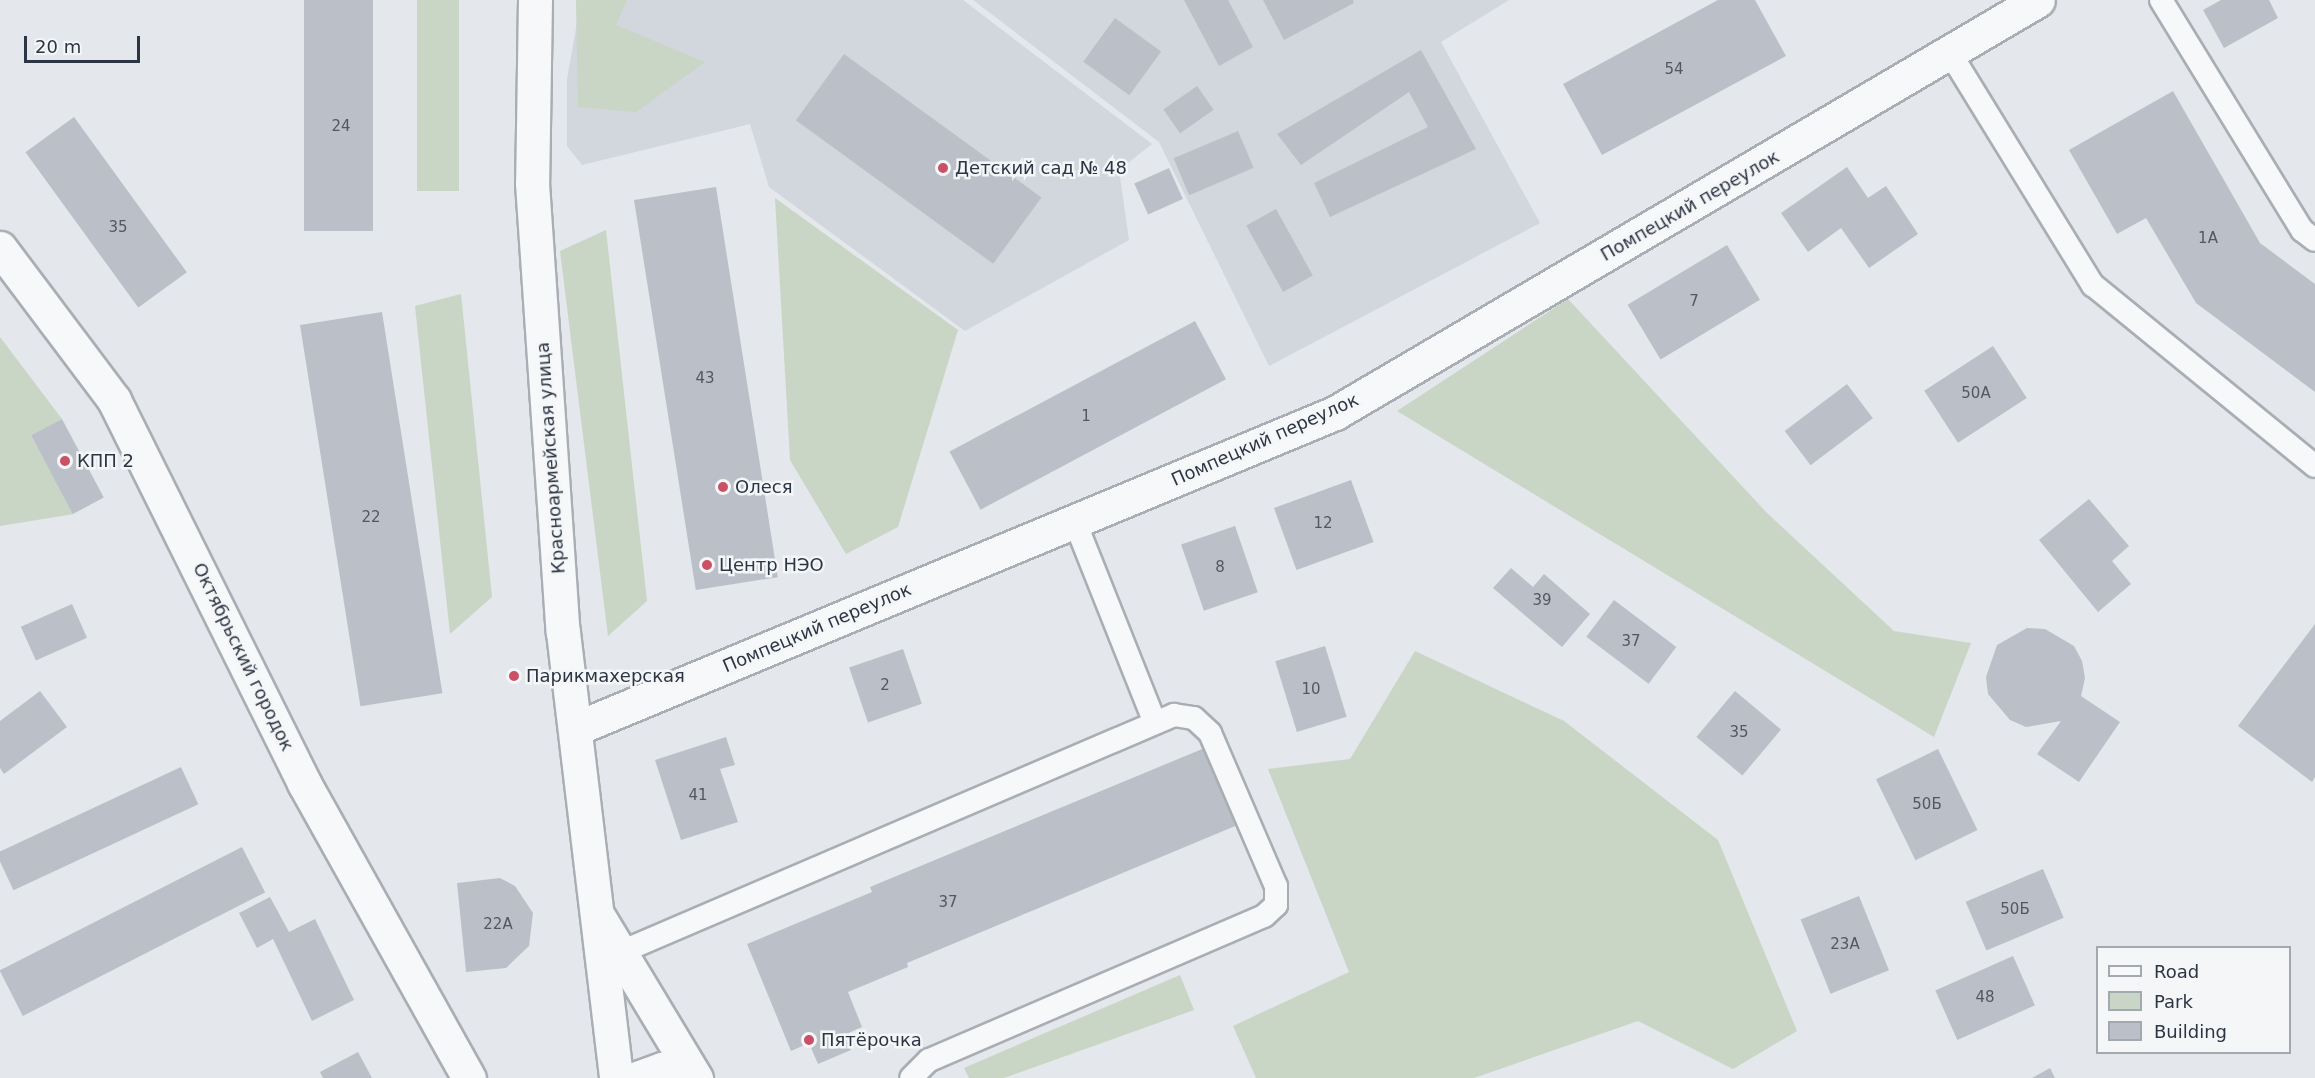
<!DOCTYPE html>
<meta charset="utf-8">
<style>
body{margin:0}
#map{position:relative;width:2315px;height:1078px;overflow:hidden;background:#e4e7eb;font-family:"DejaVu Sans",sans-serif}
div>[style]{position:absolute}
[style*='--x']{left:calc(var(--x)*1px);top:calc(var(--y)*1px);width:calc(var(--w)*1px);rotate:calc(var(--a)*1deg)}
.built>*{inset:0;background:#d2d6dd}
.green>*{inset:0;background:#c9d5c5;transform-origin:0 0}
.building>*{inset:0;background:#bbc0c8;transform-origin:0 0}
.roads{filter:drop-shadow(2px 0 #a9aeb5) drop-shadow(-2px 0 #a9aeb5) drop-shadow(0 2px #a9aeb5) drop-shadow(0 -2px #a9aeb5)}
.service>*{height:22px;margin:-11px;padding:0 11px;transform-origin:11px;border-radius:11px;background:#f6f8f9}
.minor>*{height:33px;margin:-16.5px;padding:0 16.5px;transform-origin:16.5px;border-radius:16.5px;background:#f6f8f9}
.tertiary>*{height:33px;margin:-16.5px;padding:0 16.5px;transform-origin:16.5px;border-radius:16.5px;background:#f6f8f9}
.dots>*{width:16px;height:16px;translate:-50% -50%;box-sizing:border-box;border:3px solid #f4f6f8;border-radius:50%}
span{translate:-50% -50%;white-space:nowrap;text-align:center;line-height:1.15;-webkit-text-stroke:5px #f4f6f8;paint-order:stroke}
.number-label{font-size:15px;color:#505864}
.number-label span{-webkit-text-stroke-width:0}
.poi-label{font-size:18px;color:#2c3543}
.left{translate:0 -50%;text-align:left}
.street-label{font-size:18px;color:#2c3543}
.legend{position:absolute;left:2096px;top:946px;width:195px;height:108px;box-sizing:border-box;background:#f4f6f8;border:2px solid #a4a9b0;margin:0;padding:8px 10px;list-style:none;font-size:18px;color:#2c3543}
.legend li{display:flex;align-items:center;gap:12px;height:30px}
.legend b{width:30px;border:2px solid #a4a9b0}
.scale{position:absolute;left:24px;top:36px;width:116px;height:27px;box-sizing:border-box;border:3px solid #2c3543;border-top:0;padding-left:8px;font-size:18px;line-height:21px;white-space:nowrap;color:#2c3543;-webkit-text-stroke:4px #f4f6f8;paint-order:stroke}
</style>
<div id="map">
<div class="built">
<i style="clip-path:polygon(581px 0,963px 0,1152px 144px,1119px 170px,1129px 240px,965px 331px,769px 187px,750px 124px,582px 165px,567px 146px,567px 79px)"></i>
<i style="clip-path:polygon(973px 0,1509px 0,1441px 42px,1540px 223px,1269px 366px,1159px 142px)"></i>
</div>
<div class="green">
<i style="left:417px;top:0;width:42px;height:191px"></i>
<i style="clip-path:polygon(576px 0,627px 0,616px 25px,705px 62px,636px 112px,578px 107px)"></i>
<i style="clip-path:polygon(775px 198px,958px 330px,898px 527px,846px 554px,790px 460px)"></i>
<i style="clip-path:polygon(606px 230px,647px 601px,608px 636px,560px 251px)"></i>
<i style="clip-path:polygon(461px 294px,492px 597px,450px 634px,415px 306px)"></i>
<i style="clip-path:polygon(1568px 299px,1767px 513px,1894px 631px,1971px 643px,1934px 737px,1397px 411px)"></i>
<i style="clip-path:polygon(0 337px,62px 419px,31px 436px,74px 514px,0 526px)"></i>
<i style="clip-path:polygon(1415px 651px,1564px 721px,1718px 840px,1797px 1031px,1733px 1069px,1638px 1021px,1474px 1078px,1256px 1078px,1233px 1026px,1349px 972px,1268px 769px,1350px 759px)"></i>
<i style="clip-path:polygon(1180px 975px,1194px 1010px,1004px 1078px,969px 1078px,964px 1068px)"></i>
</div>
<div class="building">
<i style="left:304px;top:0;width:69px;height:231px"></i>
<i style="clip-path:polygon(1184px 0,1228px 0,1253px 47px,1219px 66px)"></i>
<i style="clip-path:polygon(1263px 0,1353px 0,1354px 3px,1284px 40px)"></i>
<i style="clip-path:polygon(1718px 0,1755px 0,1786px 56px,1602px 155px,1563px 84px)"></i>
<i style="clip-path:polygon(2221px 0,2269px 0,2278px 18px,2224px 48px,2203px 10px)"></i>
<i style="left:1115px;top:18px;width:57px;height:54px;rotate:36deg"></i>
<i style="clip-path:polygon(1421px 50px,1476px 149px,1330px 217px,1314px 183px,1428px 127px,1409px 92px,1301px 165px,1277px 134px)"></i>
<i style="left:844px;top:54px;width:244px;height:82px;rotate:36deg"></i>
<i style="left:1197px;top:86px;width:29px;height:41px;rotate:55deg"></i>
<i style="clip-path:polygon(2173px 91px,2260px 243px,2315px 284px,2315px 392px,2196px 303px,2146px 218px,2117px 234px,2069px 150px)"></i>
<i style="left:74px;top:117px;width:192px;height:60px;rotate:54deg"></i>
<i style="left:1238px;top:131px;width:40px;height:70px;rotate:67deg"></i>
<i style="clip-path:polygon(1847px 167px,1868px 198px,1886px 186px,1918px 234px,1869px 268px,1841px 228px,1808px 252px,1781px 213px)"></i>
<i style="left:1169px;top:168px;width:34px;height:38px;rotate:66deg"></i>
<i style="left:716px;top:187px;width:395px;height:83px;rotate:81deg"></i>
<i style="left:1276px;top:209px;width:76px;height:34px;rotate:61deg"></i>
<i style="left:1727px;top:245px;width:64px;height:116px;rotate:59deg"></i>
<i style="left:382px;top:312px;width:386px;height:83px;rotate:81deg"></i>
<i style="left:1195px;top:321px;width:66px;height:278px;rotate:62deg"></i>
<i style="left:1993px;top:346px;width:62px;height:82px;rotate:57deg"></i>
<i style="left:1847px;top:384px;width:43px;height:78px;rotate:53deg"></i>
<i style="left:62px;top:419px;width:89px;height:35px;rotate:62deg"></i>
<i style="left:1351px;top:480px;width:66px;height:82px;rotate:70deg"></i>
<i style="clip-path:polygon(2089px 499px,2129px 546px,2112px 561px,2131px 584px,2098px 612px,2039px 540px)"></i>
<i style="left:1235px;top:526px;width:70px;height:57px;rotate:71deg"></i>
<i style="clip-path:polygon(1511px 568px,1533px 587px,1544px 574px,1590px 614px,1562px 647px,1493px 588px)"></i>
<i style="left:1614px;top:600px;width:78px;height:46px;rotate:37deg"></i>
<i style="left:72px;top:604px;width:37px;height:56px;rotate:66deg"></i>
<i style="clip-path:polygon(2315px 624px,2315px 777px,2312px 782px,2238px 726px)"></i>
<i style="clip-path:polygon(2027px 628px,2045px 629px,2074px 646px,2082px 661px,2085px 678px,2081px 696px,2120px 722px,2079px 782px,2037px 754px,2061px 721px,2026px 727px,2010px 720px,1988px 694px,1986px 677px,1997px 645px)"></i>
<i style="left:1325px;top:646px;width:74px;height:52px;rotate:73deg"></i>
<i style="left:903px;top:649px;width:58px;height:57px;rotate:71deg"></i>
<i style="clip-path:polygon(40px 691px,67px 727px,4px 774px,0 768px,0 721px)"></i>
<i style="left:1735px;top:691px;width:60px;height:60px;rotate:40deg"></i>
<i style="clip-path:polygon(726px 737px,735px 765px,720px 769px,738px 822px,681px 840px,655px 760px)"></i>
<i style="clip-path:polygon(1207px 747px,1240px 824px,907px 963px,908px 967px,848px 992px,862px 1027px,844px 1035px,851px 1050px,818px 1064px,809px 1043px,791px 1051px,747px 944px,872px 892px,870px 887px)"></i>
<i style="left:1938px;top:749px;width:90px;height:69px;rotate:64deg"></i>
<i style="left:181px;top:767px;width:41px;height:204px;rotate:65deg"></i>
<i style="left:242px;top:847px;width:51px;height:272px;rotate:63deg"></i>
<i style="left:2043px;top:869px;width:53px;height:84px;rotate:67deg"></i>
<i style="clip-path:polygon(500px 878px,515px 886px,533px 913px,529px 946px,506px 968px,466px 972px,457px 883px)"></i>
<i style="left:1859px;top:896px;width:80px;height:63px;rotate:68deg"></i>
<i style="clip-path:polygon(270px 897px,289px 932px,315px 919px,354px 1000px,312px 1021px,273px 939px,257px 948px,239px 913px)"></i>
<i style="left:2013px;top:956px;width:54px;height:85px;rotate:66deg"></i>
<i style="clip-path:polygon(358px 1052px,372px 1078px,323px 1078px,320px 1072px)"></i>
<i style="clip-path:polygon(2050px 1068px,2055px 1078px,2032px 1078px)"></i>
</div>
<div class="roads">
<div class="service">
<i style="--x:2161;--y:0;--w:270;--a:58.5"></i>
<i style="--x:2302;--y:230;--w:16;--a:38"></i>
<i style="--x:1950;--y:53;--w:273;--a:58.4"></i>
<i style="--x:2093;--y:285;--w:286;--a:39.2"></i>
<i style="--x:1075;--y:522;--w:216;--a:68.3"></i>
<i style="--x:621;--y:952;--w:602;--a:-23.2"></i>
<i style="--x:1174;--y:715;--w:20;--a:9"></i>
<i style="--x:1194;--y:718;--w:22;--a:43"></i>
<i style="--x:1210;--y:733;--w:167;--a:66.7"></i>
<i style="--x:1276;--y:886;--w:19;--a:90"></i>
<i style="--x:1276;--y:905;--w:16;--a:137"></i>
<i style="--x:1264;--y:916;--w:365;--a:156.7"></i>
<i style="--x:929;--y:1060;--w:25;--a:135"></i>
</div>
<div class="minor">
<i style="--x:0;--y:248;--w:190;--a:53.1"></i>
<i style="--x:114;--y:400;--w:428;--a:63.6"></i>
<i style="--x:304;--y:783;--w:338;--a:60.8"></i>
<i style="--x:597;--y:914;--w:192;--a:58.9"></i>
<i style="--x:637;--y:1078;--w:27;--a:-20"></i>
<i style="--x:662;--y:1069;--w:23;--a:23"></i>
</div>
<div class="tertiary">
<i style="--x:535;--y:0;--w:183;--a:90.9"></i>
<i style="--x:532;--y:183;--w:450;--a:86.1"></i>
<i style="--x:563;--y:632;--w:449;--a:83.2"></i>
<i style="--x:577;--y:728;--w:821;--a:-22.57"></i>
<i style="--x:1335;--y:413;--w:815;--a:-30.43"></i>
</div>
</div>
<div class="dots">
<i style="left:943px;top:168px;background:#c95065"></i>
<i style="left:65px;top:461px;background:#c95065"></i>
<i style="left:723px;top:487px;background:#c95065"></i>
<i style="left:707px;top:565px;background:#c95065"></i>
<i style="left:514px;top:676px;background:#c95065"></i>
<i style="left:809px;top:1040px;background:#c95065"></i>
</div>
<div class="number-label">
<span style="left:1674px;top:70px">54</span>
<span style="left:341px;top:127px">24</span>
<span style="left:118px;top:228px">35</span>
<span style="left:2208px;top:239px">1А</span>
<span style="left:1694px;top:302px">7</span>
<span style="left:705px;top:379px">43</span>
<span style="left:1976px;top:394px">50А</span>
<span style="left:1086px;top:417px">1</span>
<span style="left:371px;top:518px">22</span>
<span style="left:1323px;top:524px">12</span>
<span style="left:1220px;top:568px">8</span>
<span style="left:1542px;top:601px">39</span>
<span style="left:1631px;top:642px">37</span>
<span style="left:885px;top:686px">2</span>
<span style="left:1311px;top:690px">10</span>
<span style="left:1739px;top:733px">35</span>
<span style="left:698px;top:796px">41</span>
<span style="left:1927px;top:805px">50Б</span>
<span style="left:948px;top:903px">37</span>
<span style="left:2015px;top:910px">50Б</span>
<span style="left:498px;top:925px">22А</span>
<span style="left:1845px;top:945px">23А</span>
<span style="left:1985px;top:998px">48</span>
</div>
<div class="poi-label">
<span class="left" style="left:955px;top:168px">Детский сад № 48</span>
<span class="left" style="left:77px;top:461px">КПП 2</span>
<span class="left" style="left:735px;top:487px">Олеся</span>
<span class="left" style="left:719px;top:565px">Центр НЭО</span>
<span class="left" style="left:526px;top:676px">Парикмахерская</span>
<span class="left" style="left:821px;top:1040px">Пятёрочка</span>
</div>
<div class="street-label">
<span style="left:1690px;top:206px;rotate:-30deg">Помпецкий переулок</span>
<span style="left:1265px;top:440px;rotate:-24deg">Помпецкий переулок</span>
<span style="left:551px;top:458px;rotate:-94deg">Красноармейская улица</span>
<span style="left:817px;top:628px;rotate:-23deg">Помпецкий переулок</span>
<span style="left:243px;top:657px;rotate:64deg">Октябрьский городок</span>
</div>
<ul class="legend">
<li><b style="height:8px;background:#f6f8f9"></b>Road</li>
<li><b style="height:16px;background:#c9d5c5"></b>Park</li>
<li><b style="height:16px;background:#bbc0c8"></b>Building</li>
</ul>
<div class="scale">20 m</div>
</div>
